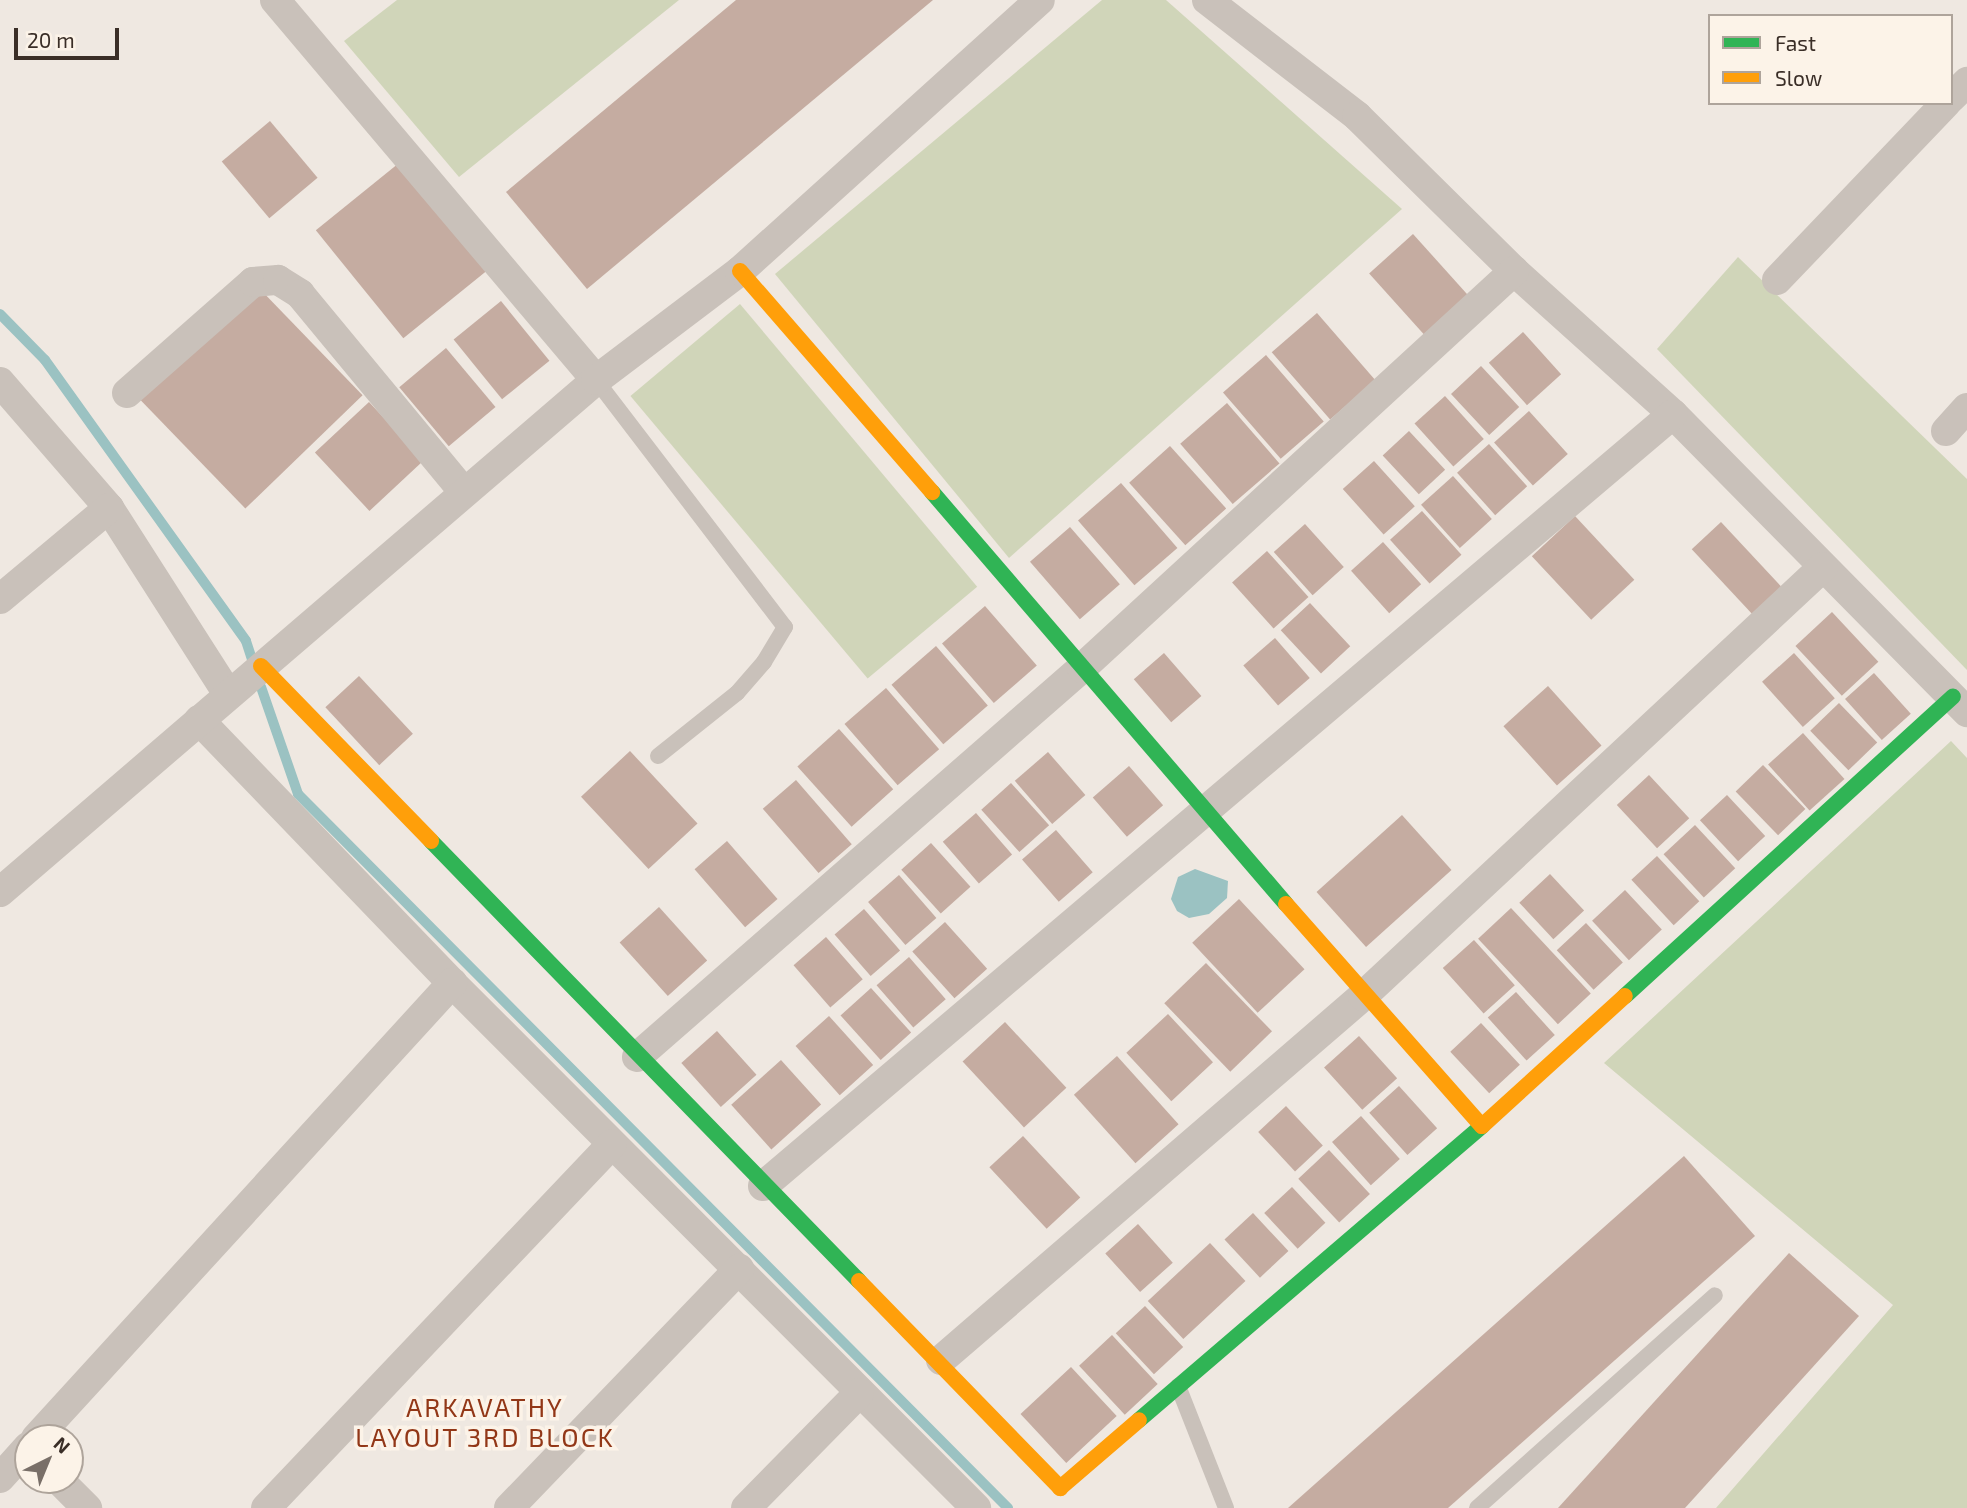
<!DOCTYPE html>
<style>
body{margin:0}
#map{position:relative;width:1967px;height:1508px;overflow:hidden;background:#efe8e1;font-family:"Exo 2",sans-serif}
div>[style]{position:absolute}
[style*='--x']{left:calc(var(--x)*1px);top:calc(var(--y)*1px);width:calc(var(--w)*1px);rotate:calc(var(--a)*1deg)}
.green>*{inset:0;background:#d0d5b9;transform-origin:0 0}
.water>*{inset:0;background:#9bc2c2}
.stream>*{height:10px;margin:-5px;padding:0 5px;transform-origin:5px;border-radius:5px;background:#9bc2c2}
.building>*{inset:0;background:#c5aca1;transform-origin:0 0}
.lane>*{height:16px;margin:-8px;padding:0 8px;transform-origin:8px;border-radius:8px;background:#c9c1ba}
.street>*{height:30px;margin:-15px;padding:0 15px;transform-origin:15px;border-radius:15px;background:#c9c1ba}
.fast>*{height:16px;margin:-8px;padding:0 8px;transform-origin:8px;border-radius:8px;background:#30b455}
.slow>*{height:16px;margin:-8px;padding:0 8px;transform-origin:8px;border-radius:8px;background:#ff9f0a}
span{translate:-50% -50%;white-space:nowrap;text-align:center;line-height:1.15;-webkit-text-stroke:7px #fcf3e8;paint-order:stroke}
.neighbourhood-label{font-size:26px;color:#923717;letter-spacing:2px}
.legend{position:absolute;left:1708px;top:14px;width:245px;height:91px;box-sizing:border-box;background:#fcf3e8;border:2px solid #aea49b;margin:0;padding:9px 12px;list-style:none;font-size:21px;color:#3a2e27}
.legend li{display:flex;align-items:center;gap:14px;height:35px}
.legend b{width:35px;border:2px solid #aea49b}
.north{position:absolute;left:14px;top:1424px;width:70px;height:70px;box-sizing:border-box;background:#fcf3e8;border:2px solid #aea49b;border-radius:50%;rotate:43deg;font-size:19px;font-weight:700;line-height:28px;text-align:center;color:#3a2e27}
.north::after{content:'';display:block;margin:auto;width:24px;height:32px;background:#796f68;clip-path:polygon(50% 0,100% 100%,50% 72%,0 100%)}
.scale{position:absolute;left:14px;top:28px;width:105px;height:32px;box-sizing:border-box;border:4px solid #3a2e27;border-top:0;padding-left:9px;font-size:21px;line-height:24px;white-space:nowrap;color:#3a2e27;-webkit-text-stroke:5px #fcf3e8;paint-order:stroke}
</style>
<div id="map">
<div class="green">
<i style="clip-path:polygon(397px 0,679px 0,459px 177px,344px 41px)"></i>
<i style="clip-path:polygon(1102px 0,1166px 0,1402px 209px,1009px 558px,775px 274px)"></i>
<i style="clip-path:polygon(1738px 257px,1967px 479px,1967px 670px,1657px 349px)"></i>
<i style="left:740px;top:304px;width:369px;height:143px;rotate:50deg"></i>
<i style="clip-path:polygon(1951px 741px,1967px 758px,1967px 1508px,1716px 1508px,1893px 1305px,1604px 1063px)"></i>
</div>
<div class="water">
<i style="clip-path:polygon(1195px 869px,1228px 881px,1227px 898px,1209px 914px,1189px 918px,1177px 911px,1171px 899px,1178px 877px)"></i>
</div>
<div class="stream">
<i style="--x:0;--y:314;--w:64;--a:45.6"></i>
<i style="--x:45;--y:360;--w:345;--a:54.4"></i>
<i style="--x:246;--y:641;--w:25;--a:72"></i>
<i style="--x:261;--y:687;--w:113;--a:70.9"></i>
<i style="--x:298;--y:794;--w:1007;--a:45.16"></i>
</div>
<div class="building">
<i style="clip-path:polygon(736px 0,933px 0,587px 289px,506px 192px)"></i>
<i style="left:270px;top:121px;width:74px;height:63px;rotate:50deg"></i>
<i style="left:399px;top:163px;width:139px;height:107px;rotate:51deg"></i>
<i style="left:1413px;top:234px;width:84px;height:59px;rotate:48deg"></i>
<i style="left:257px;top:286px;width:152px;height:163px;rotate:46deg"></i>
<i style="left:501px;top:301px;width:77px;height:61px;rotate:51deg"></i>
<i style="left:1317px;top:313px;width:89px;height:60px;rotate:49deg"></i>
<i style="left:1523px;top:332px;width:57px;height:46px;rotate:48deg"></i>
<i style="left:446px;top:348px;width:77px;height:61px;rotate:50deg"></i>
<i style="left:1266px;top:355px;width:88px;height:57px;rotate:49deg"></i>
<i style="left:1481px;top:366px;width:56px;height:41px;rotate:47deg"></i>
<i style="left:1445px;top:396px;width:58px;height:41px;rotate:48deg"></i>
<i style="left:369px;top:402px;width:80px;height:74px;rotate:47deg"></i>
<i style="left:1227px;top:403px;width:80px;height:62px;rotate:49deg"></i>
<i style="left:1529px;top:411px;width:58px;height:47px;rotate:48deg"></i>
<i style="left:1409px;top:431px;width:53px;height:36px;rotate:47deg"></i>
<i style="left:1489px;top:444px;width:57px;height:43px;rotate:48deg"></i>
<i style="left:1170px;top:446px;width:84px;height:55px;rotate:48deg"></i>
<i style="left:1374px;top:461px;width:61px;height:42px;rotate:48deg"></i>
<i style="left:1453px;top:476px;width:58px;height:43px;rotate:48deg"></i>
<i style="left:1121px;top:483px;width:86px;height:57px;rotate:49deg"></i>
<i style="left:1422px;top:511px;width:59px;height:43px;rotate:48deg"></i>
<i style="left:1575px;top:516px;width:87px;height:59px;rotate:47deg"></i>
<i style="left:1721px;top:522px;width:93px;height:40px;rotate:47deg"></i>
<i style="left:1305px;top:524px;width:58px;height:42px;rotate:48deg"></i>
<i style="left:1070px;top:527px;width:76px;height:53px;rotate:49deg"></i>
<i style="left:1383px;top:542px;width:57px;height:43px;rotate:48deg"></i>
<i style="left:1267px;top:551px;width:62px;height:47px;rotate:48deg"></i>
<i style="left:1310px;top:603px;width:59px;height:40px;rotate:47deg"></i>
<i style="left:985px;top:606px;width:79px;height:57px;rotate:49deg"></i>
<i style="left:1832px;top:612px;width:68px;height:50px;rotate:47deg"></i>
<i style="left:1275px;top:638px;width:53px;height:42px;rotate:49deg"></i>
<i style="left:936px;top:646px;width:79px;height:59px;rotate:49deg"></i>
<i style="left:1164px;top:653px;width:57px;height:40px;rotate:49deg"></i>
<i style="left:1794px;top:653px;width:61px;height:43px;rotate:48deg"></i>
<i style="left:1874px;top:673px;width:55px;height:39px;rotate:48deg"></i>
<i style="left:359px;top:676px;width:79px;height:46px;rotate:47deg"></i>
<i style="left:1548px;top:686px;width:80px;height:60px;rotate:48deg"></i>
<i style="left:886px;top:688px;width:81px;height:55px;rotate:49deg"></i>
<i style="left:1839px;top:703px;width:55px;height:40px;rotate:46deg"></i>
<i style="left:839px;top:729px;width:81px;height:56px;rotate:48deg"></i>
<i style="left:1803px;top:733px;width:62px;height:47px;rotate:48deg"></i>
<i style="left:630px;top:751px;width:99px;height:67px;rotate:47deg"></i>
<i style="left:1048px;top:752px;width:57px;height:44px;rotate:49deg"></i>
<i style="left:1763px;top:765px;width:61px;height:38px;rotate:46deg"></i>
<i style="left:1129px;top:766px;width:52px;height:48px;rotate:49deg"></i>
<i style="left:1649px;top:775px;width:59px;height:44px;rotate:47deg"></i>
<i style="left:796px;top:780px;width:85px;height:44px;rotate:49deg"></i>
<i style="left:1011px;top:783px;width:57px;height:40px;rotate:48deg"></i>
<i style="left:1727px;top:795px;width:56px;height:37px;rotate:47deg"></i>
<i style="left:976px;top:813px;width:55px;height:44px;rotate:49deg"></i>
<i style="left:1402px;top:815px;width:74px;height:115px;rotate:48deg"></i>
<i style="left:1695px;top:825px;width:59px;height:43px;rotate:47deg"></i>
<i style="left:1056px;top:830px;width:56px;height:45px;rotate:49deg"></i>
<i style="left:727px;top:841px;width:77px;height:43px;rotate:49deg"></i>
<i style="left:931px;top:843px;width:59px;height:40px;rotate:48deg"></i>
<i style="left:1657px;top:856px;width:62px;height:35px;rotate:47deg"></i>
<i style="left:1550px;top:874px;width:50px;height:42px;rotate:47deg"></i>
<i style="left:899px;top:875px;width:57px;height:41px;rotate:49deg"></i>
<i style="left:1625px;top:890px;width:54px;height:45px;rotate:47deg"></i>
<i style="left:1239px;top:899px;width:96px;height:64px;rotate:47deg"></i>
<i style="left:659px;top:907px;width:72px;height:53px;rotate:48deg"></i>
<i style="left:1511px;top:908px;width:117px;height:45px;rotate:47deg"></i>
<i style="left:864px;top:909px;width:55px;height:39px;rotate:49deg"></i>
<i style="left:945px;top:922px;width:63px;height:44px;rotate:48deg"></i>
<i style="left:1586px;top:923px;width:54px;height:40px;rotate:47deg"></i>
<i style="left:826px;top:937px;width:56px;height:43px;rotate:49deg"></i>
<i style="left:1474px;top:940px;width:61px;height:42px;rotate:48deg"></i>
<i style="left:909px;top:957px;width:56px;height:43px;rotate:49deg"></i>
<i style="left:1206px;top:963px;width:95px;height:58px;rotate:46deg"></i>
<i style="left:871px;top:988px;width:60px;height:41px;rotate:48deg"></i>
<i style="left:1516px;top:992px;width:58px;height:38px;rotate:48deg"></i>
<i style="left:1168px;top:1014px;width:66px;height:57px;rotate:47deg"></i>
<i style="left:829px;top:1016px;width:66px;height:45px;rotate:48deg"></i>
<i style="left:1005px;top:1022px;width:90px;height:58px;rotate:47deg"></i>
<i style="left:1481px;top:1023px;width:57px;height:42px;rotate:47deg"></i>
<i style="left:717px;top:1031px;width:59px;height:48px;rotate:48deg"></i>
<i style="left:1359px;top:1036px;width:57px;height:47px;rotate:48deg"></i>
<i style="left:1117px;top:1056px;width:92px;height:58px;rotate:48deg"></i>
<i style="left:781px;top:1060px;width:60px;height:67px;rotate:48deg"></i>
<i style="left:1399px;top:1086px;width:57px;height:40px;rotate:48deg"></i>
<i style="left:1286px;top:1106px;width:54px;height:38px;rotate:47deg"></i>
<i style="left:1361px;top:1116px;width:58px;height:39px;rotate:48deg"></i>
<i style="left:1023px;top:1136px;width:84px;height:46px;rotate:47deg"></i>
<i style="left:1329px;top:1150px;width:60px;height:42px;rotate:47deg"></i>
<i style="clip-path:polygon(1684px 1156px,1755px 1236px,1448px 1508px,1288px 1508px)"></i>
<i style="left:1292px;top:1187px;width:49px;height:38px;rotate:47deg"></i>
<i style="left:1253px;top:1213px;width:52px;height:39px;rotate:47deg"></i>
<i style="left:1138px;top:1224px;width:52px;height:44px;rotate:48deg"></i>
<i style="left:1210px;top:1243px;width:52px;height:85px;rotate:47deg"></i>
<i style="clip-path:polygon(1789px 1253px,1859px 1316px,1685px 1508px,1558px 1508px)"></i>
<i style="left:1145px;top:1306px;width:56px;height:40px;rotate:47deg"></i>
<i style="left:1112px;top:1335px;width:67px;height:45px;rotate:47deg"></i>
<i style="left:1071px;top:1367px;width:67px;height:69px;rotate:47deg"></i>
</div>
<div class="lane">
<i style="--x:596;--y:380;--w:311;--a:52.6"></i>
<i style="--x:785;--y:627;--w:41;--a:121"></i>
<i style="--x:764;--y:662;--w:41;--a:131.1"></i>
<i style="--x:737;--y:693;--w:101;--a:141.4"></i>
<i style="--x:1178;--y:1386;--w:131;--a:68.5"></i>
<i style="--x:1477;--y:1508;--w:319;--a:-41.8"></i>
</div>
<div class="street">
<i style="--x:275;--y:0;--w:497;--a:49.8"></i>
<i style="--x:1207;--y:0;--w:190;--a:37.7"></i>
<i style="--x:1357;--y:116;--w:221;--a:44.6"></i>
<i style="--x:1514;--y:271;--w:214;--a:42"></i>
<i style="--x:1673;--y:414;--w:419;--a:45.4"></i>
<i style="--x:1951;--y:98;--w:23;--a:-45"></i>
<i style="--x:1777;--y:280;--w:245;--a:-46.3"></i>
<i style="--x:0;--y:382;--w:167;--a:49.1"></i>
<i style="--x:109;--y:508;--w:221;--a:57.4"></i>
<i style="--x:127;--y:393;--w:168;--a:-41.4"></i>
<i style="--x:253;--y:282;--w:25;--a:-5"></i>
<i style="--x:278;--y:280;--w:26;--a:32"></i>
<i style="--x:300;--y:294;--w:257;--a:50.4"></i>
<i style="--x:1946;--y:431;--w:31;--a:-48"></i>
<i style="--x:0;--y:599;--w:142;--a:-39.9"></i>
<i style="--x:199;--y:720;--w:365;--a:46.1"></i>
<i style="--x:452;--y:983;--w:742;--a:45.05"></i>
<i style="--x:0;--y:892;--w:786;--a:-40.66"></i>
<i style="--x:596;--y:380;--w:181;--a:-37.1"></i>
<i style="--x:740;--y:271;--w:404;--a:-42.1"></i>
<i style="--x:637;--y:1057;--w:591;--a:-41.16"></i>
<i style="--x:1082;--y:668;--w:587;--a:-42.58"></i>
<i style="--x:763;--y:1186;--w:1193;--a:-40.31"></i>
<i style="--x:941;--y:1360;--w:557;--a:-40.78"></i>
<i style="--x:1363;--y:996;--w:629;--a:-43"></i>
<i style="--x:36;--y:1438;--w:617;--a:-47.56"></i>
<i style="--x:0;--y:1478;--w:42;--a:-47.9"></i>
<i style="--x:59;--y:1480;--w:40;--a:45"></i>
<i style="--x:266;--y:1508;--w:502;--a:-46.45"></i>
<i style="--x:509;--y:1508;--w:332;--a:-46.1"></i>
<i style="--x:746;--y:1508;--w:161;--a:-45.5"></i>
</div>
<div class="fast">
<i style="--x:932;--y:492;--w:543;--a:49.33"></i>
<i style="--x:431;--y:841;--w:614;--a:45.79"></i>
<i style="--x:1625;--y:996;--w:444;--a:-42.4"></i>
<i style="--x:1139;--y:1420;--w:452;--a:-40.6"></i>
</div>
<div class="slow">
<i style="--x:740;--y:271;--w:293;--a:49"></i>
<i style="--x:261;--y:666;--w:244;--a:45.8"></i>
<i style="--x:1286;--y:904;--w:296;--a:48.6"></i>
<i style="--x:1482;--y:1126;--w:193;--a:-42.3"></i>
<i style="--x:859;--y:1281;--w:289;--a:45.8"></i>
<i style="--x:1060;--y:1488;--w:104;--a:-40.7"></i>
</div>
<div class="neighbourhood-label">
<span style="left:485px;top:1422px">ARKAVATHY<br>LAYOUT 3RD BLOCK</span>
</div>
<ul class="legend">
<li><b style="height:9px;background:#30b455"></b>Fast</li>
<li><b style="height:9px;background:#ff9f0a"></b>Slow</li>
</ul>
<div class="north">N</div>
<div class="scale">20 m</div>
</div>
